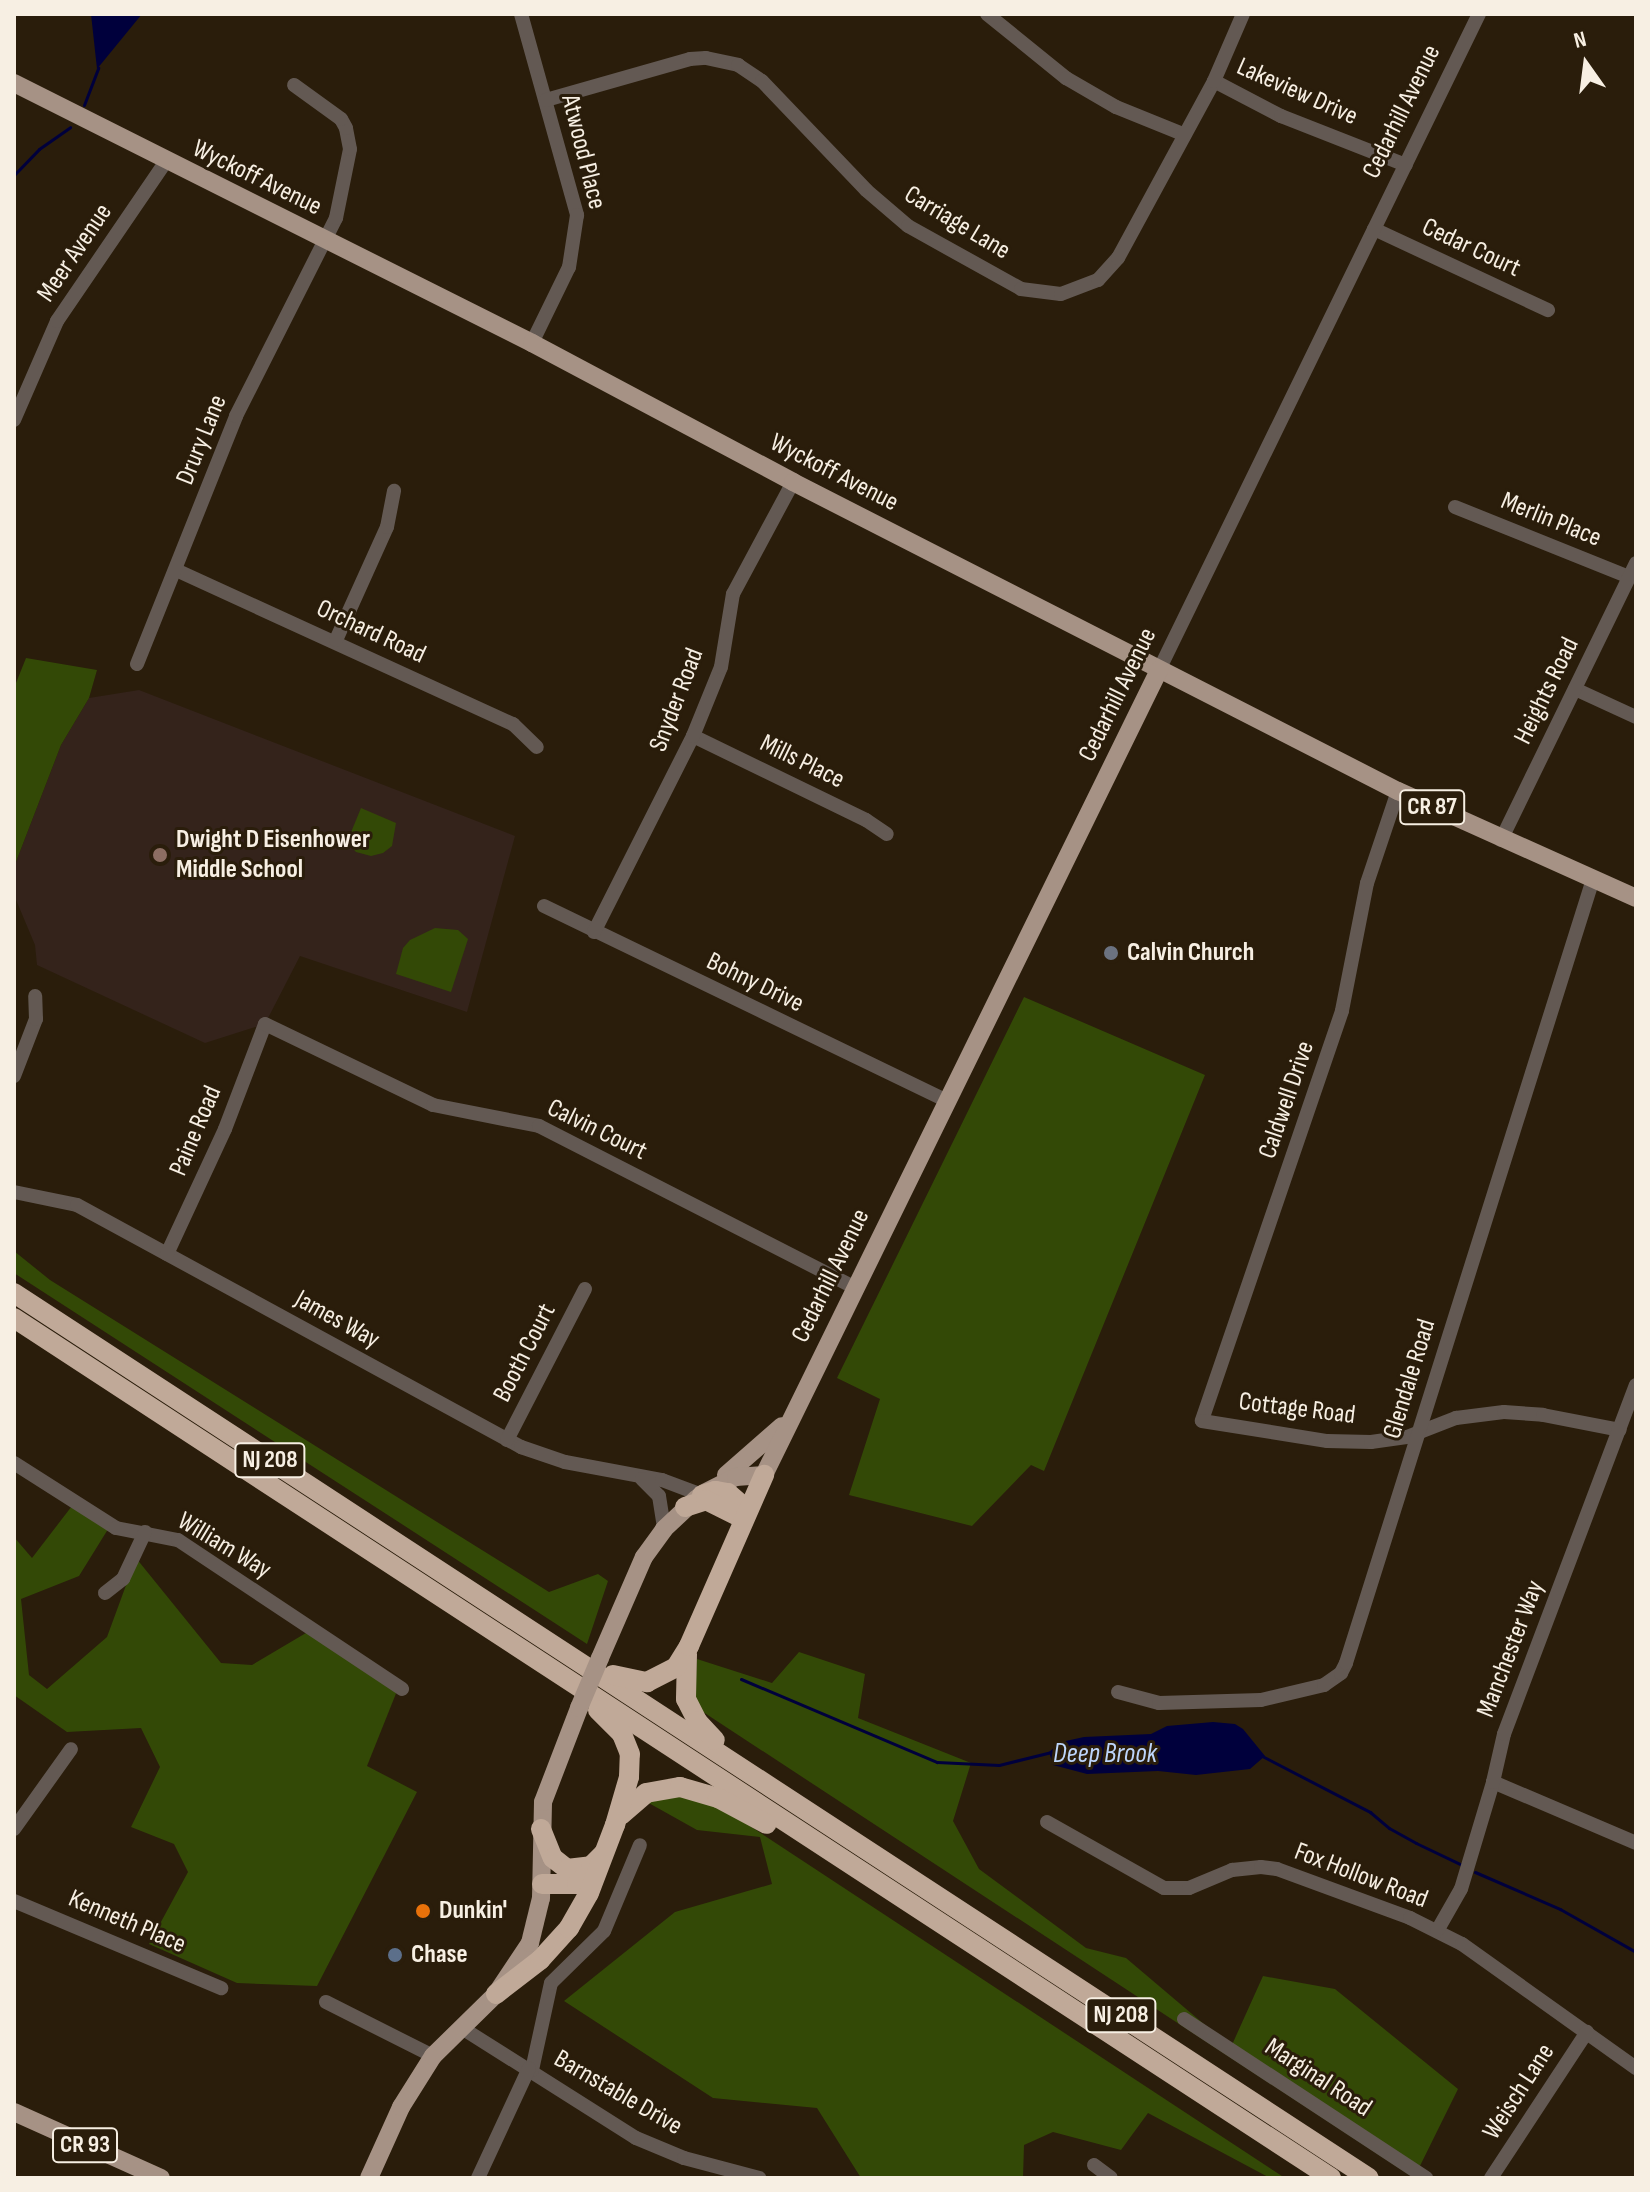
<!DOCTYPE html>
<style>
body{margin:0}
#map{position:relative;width:1650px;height:2192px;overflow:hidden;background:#2a1d0b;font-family:"Sofia Sans Condensed",sans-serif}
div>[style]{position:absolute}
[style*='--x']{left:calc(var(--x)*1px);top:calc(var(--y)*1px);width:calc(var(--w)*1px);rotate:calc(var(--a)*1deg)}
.education>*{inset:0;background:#34231b}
.green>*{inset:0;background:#334906}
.water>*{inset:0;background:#00003c}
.stream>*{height:3px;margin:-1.5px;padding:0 1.5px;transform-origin:1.5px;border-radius:1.5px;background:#00003c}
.minor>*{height:14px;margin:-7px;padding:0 7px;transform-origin:7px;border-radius:7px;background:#635953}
.major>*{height:18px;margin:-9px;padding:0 9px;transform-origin:9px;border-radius:9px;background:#a69285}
.highway>*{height:20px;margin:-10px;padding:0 10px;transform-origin:10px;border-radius:10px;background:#c0a998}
.major-bridge>*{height:18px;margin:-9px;padding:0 9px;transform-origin:9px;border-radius:9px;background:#a69285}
.dots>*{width:22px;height:22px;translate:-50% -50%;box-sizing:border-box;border:4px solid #2a1d0b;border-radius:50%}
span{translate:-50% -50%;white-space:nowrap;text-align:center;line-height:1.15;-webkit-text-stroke:6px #2a1d0b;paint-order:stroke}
.shield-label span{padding:2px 6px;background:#2a1d0b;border:2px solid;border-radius:6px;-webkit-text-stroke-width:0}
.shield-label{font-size:24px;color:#f7efe3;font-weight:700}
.street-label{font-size:26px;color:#f7efe3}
.poi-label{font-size:26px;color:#f7efe3;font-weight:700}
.left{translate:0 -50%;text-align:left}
.water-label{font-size:28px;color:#bdd5fb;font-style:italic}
.frame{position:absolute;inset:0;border:16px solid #f7efe3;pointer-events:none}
.north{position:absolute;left:1546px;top:24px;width:80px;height:80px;-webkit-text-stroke:6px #2a1d0b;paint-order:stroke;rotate:346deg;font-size:22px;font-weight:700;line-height:32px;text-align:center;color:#f7efe3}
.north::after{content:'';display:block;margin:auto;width:28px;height:36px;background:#f7efe3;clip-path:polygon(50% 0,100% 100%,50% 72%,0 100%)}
</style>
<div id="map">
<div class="education">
<i style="clip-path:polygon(139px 690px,515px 836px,467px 1012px,300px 956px,265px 1024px,205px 1043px,37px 965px,35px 945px,14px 895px,14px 867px,61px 745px,89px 698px)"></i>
</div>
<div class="green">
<i style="clip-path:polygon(26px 658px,97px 670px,89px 698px,61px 745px,14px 867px,14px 688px)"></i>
<i style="clip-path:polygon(361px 808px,396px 823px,392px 846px,383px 853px,371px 856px,356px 852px,347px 842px)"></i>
<i style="clip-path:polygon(435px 928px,458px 930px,468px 939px,451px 992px,396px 974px,403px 948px,410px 940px)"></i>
<i style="clip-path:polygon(1024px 997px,1205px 1075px,1044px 1471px,1031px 1465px,972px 1526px,849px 1495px,880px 1399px,837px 1378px)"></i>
<i style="clip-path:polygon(14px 1251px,50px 1280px,549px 1592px,598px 1574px,608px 1581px,587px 1644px,14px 1273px)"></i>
<i style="clip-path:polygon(75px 1502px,110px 1526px,79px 1576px,21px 1599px,29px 1675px,47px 1689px,107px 1637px,136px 1558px,221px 1663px,252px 1665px,311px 1630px,399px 1686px,367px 1766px,417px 1792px,317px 1986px,237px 1983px,149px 1944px,188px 1872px,174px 1844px,131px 1827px,160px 1767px,141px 1728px,67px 1732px,14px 1695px,14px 1537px,32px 1558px)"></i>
<i style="clip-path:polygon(799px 1652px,865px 1674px,858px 1718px,971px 1763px,953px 1821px,979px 1869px,1086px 1948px,1126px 1958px,1231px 2047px,1263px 1976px,1335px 1989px,1458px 2089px,1414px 2178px,694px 1706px,697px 1659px,772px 1683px)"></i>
<i style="clip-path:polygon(686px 1784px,1285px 2178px,1270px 2178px,1148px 2113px,1121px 2150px,1053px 2132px,1024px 2145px,1023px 2178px,861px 2178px,817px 2108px,713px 2098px,564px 2001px,675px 1912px,772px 1884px,760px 1837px,697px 1830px,638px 1797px)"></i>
</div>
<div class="water">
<i style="clip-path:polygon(91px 14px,142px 14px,97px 69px)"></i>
<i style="clip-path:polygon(1213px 1722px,1235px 1724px,1243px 1729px,1265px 1756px,1250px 1769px,1196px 1775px,1158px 1771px,1087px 1774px,1053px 1765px,1049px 1752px,1061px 1742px,1084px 1737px,1151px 1734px,1167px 1726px)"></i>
</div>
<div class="stream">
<i style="--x:84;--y:105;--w:40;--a:-69"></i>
<i style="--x:14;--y:175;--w:36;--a:-46"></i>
<i style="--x:39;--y:149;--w:38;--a:-35"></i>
<i style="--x:741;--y:1679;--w:213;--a:23"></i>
<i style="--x:937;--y:1762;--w:62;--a:2.8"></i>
<i style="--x:999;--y:1765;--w:54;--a:-14"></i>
<i style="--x:1262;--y:1756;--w:122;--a:27.4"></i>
<i style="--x:1370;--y:1812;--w:25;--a:40"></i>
<i style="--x:1389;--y:1828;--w:31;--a:29"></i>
<i style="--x:1416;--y:1843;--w:49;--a:25.5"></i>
<i style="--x:1475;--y:1872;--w:93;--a:23.5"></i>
<i style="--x:1560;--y:1909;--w:87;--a:29.5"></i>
</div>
<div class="minor">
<i style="--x:521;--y:14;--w:209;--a:74.4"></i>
<i style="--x:577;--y:215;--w:53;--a:98.7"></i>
<i style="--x:569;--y:267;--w:85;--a:116"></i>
<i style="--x:987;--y:14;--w:102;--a:39"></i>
<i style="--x:1066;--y:78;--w:58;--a:30.1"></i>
<i style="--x:1116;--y:107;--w:74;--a:22.1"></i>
<i style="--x:1214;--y:81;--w:76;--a:27.6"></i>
<i style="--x:1281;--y:116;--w:134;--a:21.4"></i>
<i style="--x:546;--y:100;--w:150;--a:-15.9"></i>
<i style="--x:690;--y:59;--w:16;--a:-4"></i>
<i style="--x:706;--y:58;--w:33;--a:12"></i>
<i style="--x:738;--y:65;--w:29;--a:34"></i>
<i style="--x:762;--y:81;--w:151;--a:46.3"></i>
<i style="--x:866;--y:190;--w:55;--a:40.6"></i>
<i style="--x:908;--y:226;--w:129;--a:29.1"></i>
<i style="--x:1021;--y:289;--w:40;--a:7.1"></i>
<i style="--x:1061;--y:294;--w:40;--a:-21"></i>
<i style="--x:1098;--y:280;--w:30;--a:-48"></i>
<i style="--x:1118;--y:258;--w:201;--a:-61.5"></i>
<i style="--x:1214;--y:81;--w:73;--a:-66.6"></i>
<i style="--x:1374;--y:229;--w:192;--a:25"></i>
<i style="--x:14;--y:420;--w:108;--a:-66.5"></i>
<i style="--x:57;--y:321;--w:194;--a:-55.7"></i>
<i style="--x:1455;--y:507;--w:188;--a:21.9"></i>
<i style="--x:176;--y:570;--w:371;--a:24.6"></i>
<i style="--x:513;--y:724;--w:33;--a:44"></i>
<i style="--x:336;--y:640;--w:124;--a:-65.7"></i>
<i style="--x:387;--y:527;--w:37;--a:-79"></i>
<i style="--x:137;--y:664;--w:267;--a:-68.2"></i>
<i style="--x:236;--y:416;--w:222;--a:-63.2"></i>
<i style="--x:336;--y:218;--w:70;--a:-78.5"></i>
<i style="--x:350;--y:149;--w:21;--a:-101"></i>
<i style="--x:346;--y:128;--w:10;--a:-119"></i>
<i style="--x:341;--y:119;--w:58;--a:-144.1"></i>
<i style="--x:1159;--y:670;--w:730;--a:-64"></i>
<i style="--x:1575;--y:689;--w:67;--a:24.7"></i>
<i style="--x:693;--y:736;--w:192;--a:25.9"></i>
<i style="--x:866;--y:820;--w:25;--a:34"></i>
<i style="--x:1398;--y:791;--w:97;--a:108.6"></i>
<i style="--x:1367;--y:883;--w:130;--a:101.1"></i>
<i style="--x:1342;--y:1011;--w:433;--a:108.9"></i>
<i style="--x:1202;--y:1421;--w:127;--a:9.1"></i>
<i style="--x:1327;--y:1441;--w:44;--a:1.3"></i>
<i style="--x:1371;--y:1442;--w:36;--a:-8"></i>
<i style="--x:1407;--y:1437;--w:53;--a:-21.2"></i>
<i style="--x:1456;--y:1418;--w:48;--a:-7.1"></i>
<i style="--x:1504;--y:1412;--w:39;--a:4"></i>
<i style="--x:1543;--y:1415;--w:78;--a:11"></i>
<i style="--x:1501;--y:840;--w:308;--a:-64"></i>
<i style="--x:544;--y:906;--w:448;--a:25.8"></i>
<i style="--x:594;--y:932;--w:220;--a:-63.2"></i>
<i style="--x:693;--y:736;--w:74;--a:-67.9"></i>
<i style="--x:721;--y:667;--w:74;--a:-80.7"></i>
<i style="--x:733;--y:594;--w:127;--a:-61.8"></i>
<i style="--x:14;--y:1076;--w:61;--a:-68.9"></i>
<i style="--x:36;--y:1019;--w:23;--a:-92"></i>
<i style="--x:14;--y:1192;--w:64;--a:11.7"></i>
<i style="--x:77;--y:1205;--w:506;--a:28.59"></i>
<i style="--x:521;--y:1447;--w:46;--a:18.8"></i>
<i style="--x:565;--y:1462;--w:99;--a:10.5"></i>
<i style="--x:662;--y:1480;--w:43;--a:20.6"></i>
<i style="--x:167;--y:1254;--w:138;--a:-65.1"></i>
<i style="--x:225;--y:1129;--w:112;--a:-69.1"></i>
<i style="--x:265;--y:1024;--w:187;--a:25.7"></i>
<i style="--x:433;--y:1105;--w:108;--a:11.2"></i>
<i style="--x:539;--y:1126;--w:354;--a:27.1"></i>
<i style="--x:507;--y:1440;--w:170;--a:-62.7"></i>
<i style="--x:14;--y:1463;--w:121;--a:32.5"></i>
<i style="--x:116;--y:1528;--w:63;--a:11"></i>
<i style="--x:178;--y:1540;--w:269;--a:33.6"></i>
<i style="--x:642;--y:1479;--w:24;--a:45"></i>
<i style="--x:659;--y:1496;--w:33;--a:81"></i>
<i style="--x:105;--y:1593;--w:23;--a:-38"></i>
<i style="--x:123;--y:1579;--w:52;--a:-64.9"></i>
<i style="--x:1118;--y:1692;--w:42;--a:15"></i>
<i style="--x:1159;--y:1703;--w:102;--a:-1.7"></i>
<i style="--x:1261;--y:1700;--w:65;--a:-13.4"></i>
<i style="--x:1324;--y:1685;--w:21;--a:-35"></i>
<i style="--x:1341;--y:1673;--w:11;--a:-63"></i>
<i style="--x:1346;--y:1663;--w:822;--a:-72.51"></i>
<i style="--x:1493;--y:1782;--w:155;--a:23.1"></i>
<i style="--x:1047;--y:1822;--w:134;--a:29.4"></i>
<i style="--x:1164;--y:1888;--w:25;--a:0"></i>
<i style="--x:1189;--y:1888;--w:47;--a:-22.7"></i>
<i style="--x:1232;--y:1870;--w:29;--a:-6"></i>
<i style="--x:1261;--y:1867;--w:16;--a:7"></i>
<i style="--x:1277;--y:1869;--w:142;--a:20.2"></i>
<i style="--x:1410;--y:1918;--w:58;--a:26.6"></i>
<i style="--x:1462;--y:1944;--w:214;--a:35.5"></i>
<i style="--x:14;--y:1829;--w:98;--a:-54.5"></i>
<i style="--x:14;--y:1901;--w:225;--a:22.8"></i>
<i style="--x:1437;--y:1931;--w:48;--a:-60.3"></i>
<i style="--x:1461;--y:1889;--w:112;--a:-73.3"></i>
<i style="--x:1493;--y:1782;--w:49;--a:-77.1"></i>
<i style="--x:1504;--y:1734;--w:373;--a:-69.3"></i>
<i style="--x:326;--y:2002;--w:120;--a:26.8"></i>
<i style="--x:1184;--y:2019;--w:290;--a:33.3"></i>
<i style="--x:462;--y:2028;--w:206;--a:32.3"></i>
<i style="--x:636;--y:2138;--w:52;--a:22.6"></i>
<i style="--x:684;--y:2158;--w:78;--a:14.9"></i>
<i style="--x:532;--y:2070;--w:89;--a:-77.7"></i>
<i style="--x:551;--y:1983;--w:74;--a:-44.5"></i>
<i style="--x:604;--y:1931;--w:93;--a:-67.3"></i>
<i style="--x:1094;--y:2165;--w:21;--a:37"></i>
<i style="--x:478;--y:2178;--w:121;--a:-65.1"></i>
<i style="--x:1491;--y:2178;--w:175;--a:-56.7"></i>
</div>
<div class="major">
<i style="--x:14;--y:83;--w:580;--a:26.65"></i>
<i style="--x:532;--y:343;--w:296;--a:28"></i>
<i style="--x:793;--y:482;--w:679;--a:27.06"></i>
<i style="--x:1398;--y:791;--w:261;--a:24.2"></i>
<i style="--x:726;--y:1475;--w:74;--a:-41.2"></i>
<i style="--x:704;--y:1493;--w:36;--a:-27"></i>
<i style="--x:736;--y:1477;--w:28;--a:-4"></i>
<i style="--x:764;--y:1475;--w:897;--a:-63.86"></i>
<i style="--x:600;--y:1658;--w:110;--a:-66.5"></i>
<i style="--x:644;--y:1557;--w:34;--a:-54"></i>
<i style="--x:664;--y:1529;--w:45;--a:-43.2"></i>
<i style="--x:14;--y:2112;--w:161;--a:24.2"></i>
<i style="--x:369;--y:2178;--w:78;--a:-65.7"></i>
<i style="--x:401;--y:2107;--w:60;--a:-57.9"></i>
<i style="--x:433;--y:2056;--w:88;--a:-44.5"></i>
<i style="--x:496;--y:1994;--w:61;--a:-56.3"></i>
<i style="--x:530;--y:1943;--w:46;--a:-76.3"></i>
<i style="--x:541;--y:1898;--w:96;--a:-88.8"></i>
<i style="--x:543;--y:1802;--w:101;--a:-69"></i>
</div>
<div class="highway">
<i style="--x:14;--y:1293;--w:1618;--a:33.15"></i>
<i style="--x:14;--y:1318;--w:1573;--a:33.14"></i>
<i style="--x:702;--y:1495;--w:14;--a:-17"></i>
<i style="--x:715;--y:1491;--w:13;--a:9"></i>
<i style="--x:728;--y:1493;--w:18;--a:41"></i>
<i style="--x:742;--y:1505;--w:14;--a:82"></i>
<i style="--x:685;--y:1507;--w:22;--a:-18"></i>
<i style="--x:706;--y:1500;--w:42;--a:26.6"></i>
<i style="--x:687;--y:1654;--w:45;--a:91.3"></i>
<i style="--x:686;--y:1699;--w:25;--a:63"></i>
<i style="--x:697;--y:1721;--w:26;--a:47"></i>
<i style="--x:613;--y:1675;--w:35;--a:12"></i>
<i style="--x:647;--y:1682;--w:33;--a:-27"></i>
<i style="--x:676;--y:1667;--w:25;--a:-58"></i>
<i style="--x:689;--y:1646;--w:187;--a:-66.3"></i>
<i style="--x:621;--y:1815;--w:33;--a:-41"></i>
<i style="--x:646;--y:1793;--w:35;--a:-10"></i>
<i style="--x:680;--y:1787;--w:40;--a:16"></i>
<i style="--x:718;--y:1798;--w:55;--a:28"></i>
<i style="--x:541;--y:1829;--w:31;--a:68"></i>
<i style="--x:553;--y:1858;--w:18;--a:38"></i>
<i style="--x:567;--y:1869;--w:24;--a:-7"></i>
<i style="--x:591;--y:1866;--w:17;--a:-45"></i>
<i style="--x:542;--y:1884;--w:35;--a:0"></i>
<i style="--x:577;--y:1884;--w:28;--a:-44"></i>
<i style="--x:496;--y:1994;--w:56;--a:-37.7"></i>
<i style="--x:540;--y:1960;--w:43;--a:-47.8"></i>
<i style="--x:569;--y:1928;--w:40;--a:-60.3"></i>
<i style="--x:589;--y:1893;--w:73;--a:-69.1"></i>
<i style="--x:615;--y:1825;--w:50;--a:-73.7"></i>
<i style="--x:629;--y:1777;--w:23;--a:-88"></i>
<i style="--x:630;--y:1754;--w:22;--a:-112"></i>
<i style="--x:622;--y:1734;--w:34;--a:-135"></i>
</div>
<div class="major-bridge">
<i style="--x:579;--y:1708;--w:54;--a:-67.2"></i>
</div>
<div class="dots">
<i style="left:160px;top:855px;background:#8d6e63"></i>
<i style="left:1111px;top:953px;background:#6b7280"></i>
<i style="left:423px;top:1911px;background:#e8710a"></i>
<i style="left:395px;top:1955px;background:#5c6f8a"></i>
</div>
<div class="shield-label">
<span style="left:1432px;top:807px">CR 87</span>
<span style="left:270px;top:1460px">NJ 208</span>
<span style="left:1121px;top:2015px">NJ 208</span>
<span style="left:85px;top:2145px">CR 93</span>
</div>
<div class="street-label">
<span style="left:1297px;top:92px;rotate:24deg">Lakeview Drive</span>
<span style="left:1402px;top:112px;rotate:-64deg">Cedarhill Avenue</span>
<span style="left:583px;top:152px;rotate:76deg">Atwood Place</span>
<span style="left:257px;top:178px;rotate:26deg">Wyckoff Avenue</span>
<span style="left:957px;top:223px;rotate:31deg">Carriage Lane</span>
<span style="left:1471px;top:248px;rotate:25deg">Cedar Court</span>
<span style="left:75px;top:253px;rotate:-56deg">Meer Avenue</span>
<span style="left:202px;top:440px;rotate:-68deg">Drury Lane</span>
<span style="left:834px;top:473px;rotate:27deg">Wyckoff Avenue</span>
<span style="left:1551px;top:520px;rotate:22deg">Merlin Place</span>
<span style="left:371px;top:632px;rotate:25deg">Orchard Road</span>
<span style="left:1547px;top:691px;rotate:-64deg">Heights Road</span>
<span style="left:1118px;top:695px;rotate:-64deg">Cedarhill Avenue</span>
<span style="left:677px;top:700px;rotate:-69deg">Snyder Road</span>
<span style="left:802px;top:762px;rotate:26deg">Mills Place</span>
<span style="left:755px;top:983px;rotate:26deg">Bohny Drive</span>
<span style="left:1287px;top:1100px;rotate:-71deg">Caldwell Drive</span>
<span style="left:597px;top:1130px;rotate:26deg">Calvin Court</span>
<span style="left:196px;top:1131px;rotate:-67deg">Paine Road</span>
<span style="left:831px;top:1276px;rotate:-64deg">Cedarhill Avenue</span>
<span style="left:337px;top:1320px;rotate:29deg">James Way</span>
<span style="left:525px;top:1353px;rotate:-63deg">Booth Court</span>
<span style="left:1410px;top:1379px;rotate:-73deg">Glendale Road</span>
<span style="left:1297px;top:1409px;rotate:7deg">Cottage Road</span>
<span style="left:224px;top:1546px;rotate:31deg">William Way</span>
<span style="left:1511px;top:1649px;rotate:-69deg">Manchester Way</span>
<span style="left:1361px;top:1876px;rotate:21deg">Fox Hollow Road</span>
<span style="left:127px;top:1922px;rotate:23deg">Kenneth Place</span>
<span style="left:1318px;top:2078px;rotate:33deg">Marginal Road</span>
<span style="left:1519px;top:2092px;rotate:-57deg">Weisch Lane</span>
<span style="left:618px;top:2093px;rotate:30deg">Barnstable Drive</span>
</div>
<div class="poi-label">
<span class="left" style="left:176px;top:855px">Dwight D Eisenhower<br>Middle School</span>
<span class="left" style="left:1127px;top:953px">Calvin Church</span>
<span class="left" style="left:439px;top:1911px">Dunkin'</span>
<span class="left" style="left:411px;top:1955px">Chase</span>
</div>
<div class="water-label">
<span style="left:1105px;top:1754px">Deep Brook</span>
</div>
<div class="frame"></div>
<div class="north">N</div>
</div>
